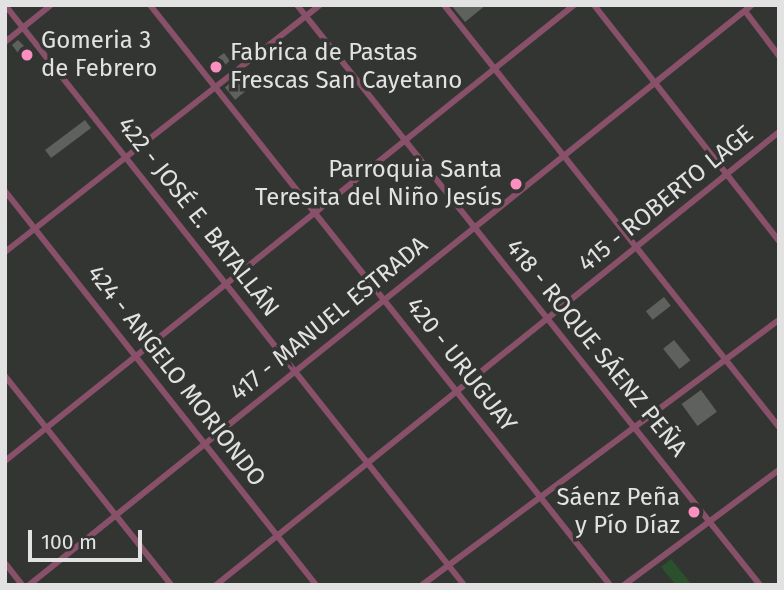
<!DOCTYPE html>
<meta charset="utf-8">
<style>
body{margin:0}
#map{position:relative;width:784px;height:590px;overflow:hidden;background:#333533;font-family:"Fira Sans",sans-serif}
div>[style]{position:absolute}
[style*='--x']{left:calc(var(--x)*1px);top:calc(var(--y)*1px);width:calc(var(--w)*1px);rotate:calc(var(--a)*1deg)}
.green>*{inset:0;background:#2a512b}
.building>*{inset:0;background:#5f615f;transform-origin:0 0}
.street>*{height:6px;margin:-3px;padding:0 3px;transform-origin:3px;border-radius:3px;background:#895169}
.dots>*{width:19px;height:19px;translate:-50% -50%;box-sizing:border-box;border:4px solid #333533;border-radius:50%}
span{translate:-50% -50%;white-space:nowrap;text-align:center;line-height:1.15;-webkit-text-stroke:7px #333533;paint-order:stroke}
.poi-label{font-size:24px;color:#e1e2e1}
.left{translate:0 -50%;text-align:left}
.right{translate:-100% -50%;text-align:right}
.street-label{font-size:24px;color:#e1e2e1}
.frame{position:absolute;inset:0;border:7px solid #e1e2e1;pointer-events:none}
.scale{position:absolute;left:28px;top:530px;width:114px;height:32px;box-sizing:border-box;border:4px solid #e1e2e1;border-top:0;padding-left:9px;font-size:21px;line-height:24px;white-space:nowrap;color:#e1e2e1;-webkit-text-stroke:5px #333533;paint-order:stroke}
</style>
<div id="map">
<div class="green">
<i style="clip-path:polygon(671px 559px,692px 585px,676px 585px,661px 567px)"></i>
</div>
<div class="building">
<i style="clip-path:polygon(451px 5px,486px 5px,465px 22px)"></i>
<i style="clip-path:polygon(18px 40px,33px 55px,25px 62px,12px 45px)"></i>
<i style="left:224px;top:53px;width:10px;height:20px;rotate:53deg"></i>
<i style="left:241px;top:74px;width:16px;height:21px;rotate:50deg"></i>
<i style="left:85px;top:120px;width:10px;height:50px;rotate:53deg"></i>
<i style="left:664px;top:297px;width:11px;height:23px;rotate:52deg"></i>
<i style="left:674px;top:340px;width:26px;height:14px;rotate:51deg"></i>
<i style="left:701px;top:390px;width:27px;height:24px;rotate:54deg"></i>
</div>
<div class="street">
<i style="--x:5;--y:5;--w:740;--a:51.64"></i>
<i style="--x:150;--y:5;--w:740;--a:51.58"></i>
<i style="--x:297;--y:5;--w:742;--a:51.4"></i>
<i style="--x:444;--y:5;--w:539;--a:51.56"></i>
<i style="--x:594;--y:5;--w:300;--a:51.9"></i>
<i style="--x:745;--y:11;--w:56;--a:52.9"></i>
<i style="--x:5;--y:42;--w:59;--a:-38.8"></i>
<i style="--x:5;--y:191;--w:502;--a:51.71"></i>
<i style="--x:5;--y:252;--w:400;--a:-38.1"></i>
<i style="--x:5;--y:376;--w:267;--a:51.5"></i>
<i style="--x:5;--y:461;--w:729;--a:-38.71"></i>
<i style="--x:5;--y:563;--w:28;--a:52"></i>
<i style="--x:29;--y:585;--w:927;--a:-38.74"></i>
<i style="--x:216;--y:585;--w:723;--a:-38.82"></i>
<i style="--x:422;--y:585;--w:445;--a:-36.6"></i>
<i style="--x:624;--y:585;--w:193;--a:-36.6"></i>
</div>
<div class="dots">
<i style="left:27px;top:55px;background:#fd8ec0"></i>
<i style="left:216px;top:67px;background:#fd8ec0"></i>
<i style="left:516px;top:184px;background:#fd8ec0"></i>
<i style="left:694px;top:512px;background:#fd8ec0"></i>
</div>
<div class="poi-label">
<span class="left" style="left:41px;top:55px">Gomeria 3<br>de Febrero</span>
<span class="left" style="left:230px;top:67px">Fabrica de Pastas<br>Frescas San Cayetano</span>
<span class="right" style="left:502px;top:184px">Parroquia Santa<br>Teresita del Niño Jesús</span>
<span class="right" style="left:680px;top:512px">Sáenz Peña<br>y Pío Díaz</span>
</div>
<div class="street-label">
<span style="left:666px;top:199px;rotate:-39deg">415 - ROBERTO LAGE</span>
<span style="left:198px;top:217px;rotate:52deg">422 - JOSÉ E. BATALLÁN</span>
<span style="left:329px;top:319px;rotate:-39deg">417 - MANUEL ESTRADA</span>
<span style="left:596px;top:348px;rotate:51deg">418 - ROQUE SÁENZ PEÑA</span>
<span style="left:461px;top:365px;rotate:52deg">420 - URUGUAY</span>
<span style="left:176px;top:376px;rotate:52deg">424 - ANGELO MORIONDO</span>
</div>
<div class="frame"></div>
<div class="scale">100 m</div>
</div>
